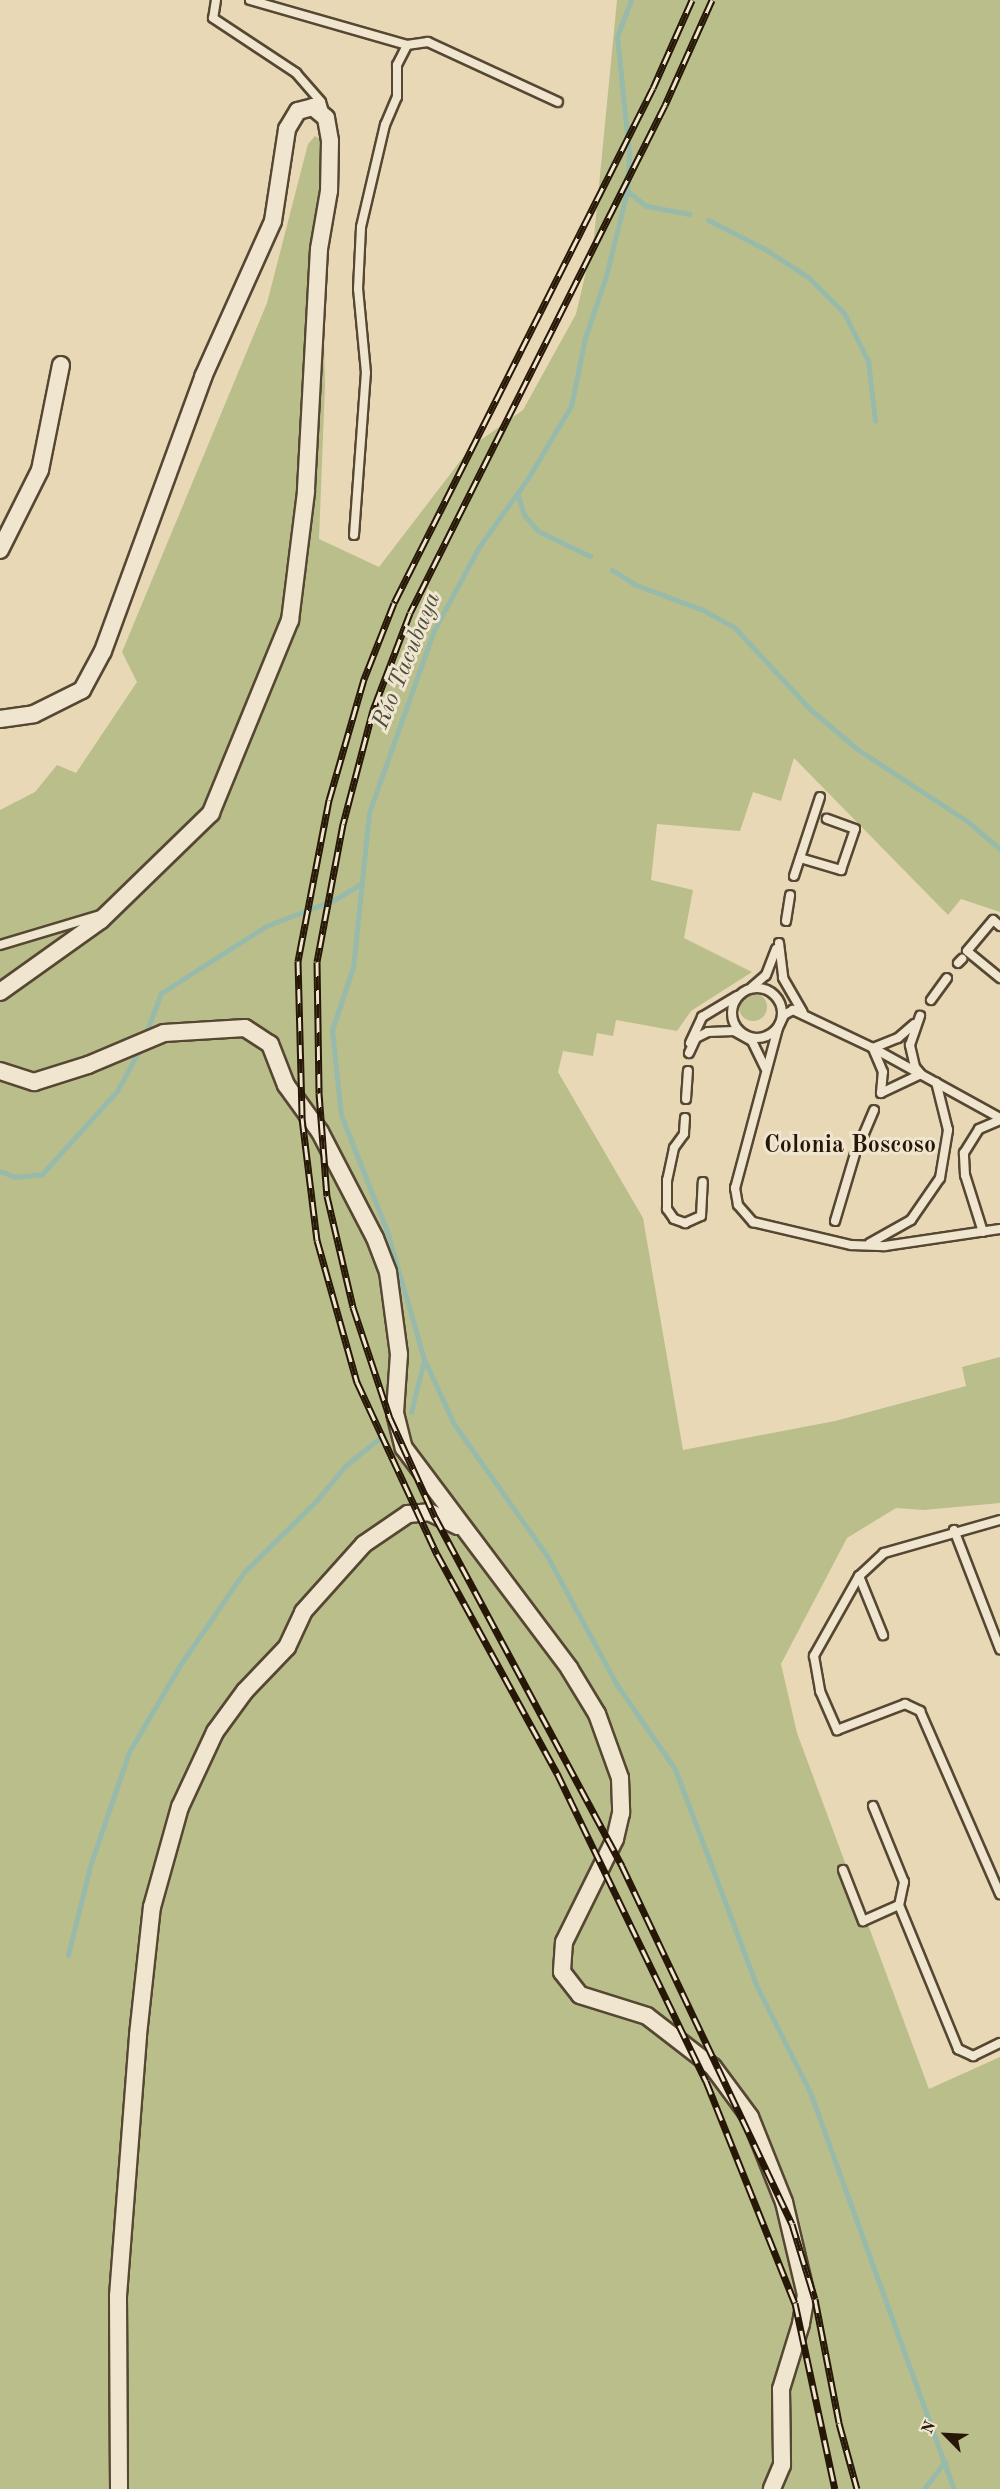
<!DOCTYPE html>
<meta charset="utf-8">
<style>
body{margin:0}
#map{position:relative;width:1000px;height:2489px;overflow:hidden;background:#e8d8b6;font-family:"Old Standard TT",serif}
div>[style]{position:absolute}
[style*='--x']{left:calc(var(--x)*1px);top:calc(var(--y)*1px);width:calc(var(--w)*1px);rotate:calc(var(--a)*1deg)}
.green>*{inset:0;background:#babe8b}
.round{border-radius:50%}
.stream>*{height:5px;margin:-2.5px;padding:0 2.5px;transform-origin:2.5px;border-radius:2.5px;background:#98baab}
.roads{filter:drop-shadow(2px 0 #564733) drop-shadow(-2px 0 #564733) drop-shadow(0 2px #564733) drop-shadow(0 -2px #564733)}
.lane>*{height:8px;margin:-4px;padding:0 4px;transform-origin:4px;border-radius:4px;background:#f0e6d0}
.lane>.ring{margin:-4px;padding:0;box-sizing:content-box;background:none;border:8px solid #f0e6d0;border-radius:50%}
.street>*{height:16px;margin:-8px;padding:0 8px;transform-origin:8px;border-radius:8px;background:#f0e6d0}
.rail>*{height:7px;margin-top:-3.5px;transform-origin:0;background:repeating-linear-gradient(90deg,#f0e6d0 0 14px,#261707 0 28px);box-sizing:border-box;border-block:2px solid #261707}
span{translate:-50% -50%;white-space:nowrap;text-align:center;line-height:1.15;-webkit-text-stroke:6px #f0e6d0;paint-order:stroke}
.water-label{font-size:24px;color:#4e5040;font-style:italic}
.neighbourhood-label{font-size:24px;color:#261707;font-weight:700}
.north{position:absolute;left:916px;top:2405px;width:60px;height:60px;-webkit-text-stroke:4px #f0e6d0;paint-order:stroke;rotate:294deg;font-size:16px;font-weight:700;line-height:24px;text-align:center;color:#261707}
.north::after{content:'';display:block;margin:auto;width:21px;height:27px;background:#261707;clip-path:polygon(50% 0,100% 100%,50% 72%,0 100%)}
</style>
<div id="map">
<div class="green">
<i style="clip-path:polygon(617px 0,1000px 0,1000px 912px,961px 899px,948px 915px,794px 758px,781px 801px,753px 792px,740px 831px,657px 824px,651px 880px,693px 890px,684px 938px,752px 972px,691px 1011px,677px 1031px,616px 1020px,613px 1036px,597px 1033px,593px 1056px,563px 1051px,558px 1072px,643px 1218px,683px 1450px,835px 1421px,966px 1386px,962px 1367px,1000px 1357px,1000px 1503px,924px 1510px,896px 1508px,847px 1538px,781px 1664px,797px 1733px,929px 2089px,1000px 2057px,1000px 2489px,0 2489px,0 810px,35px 792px,57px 765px,76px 773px,137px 682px,122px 652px,267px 303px,308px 144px,315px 136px,320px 139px,325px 386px,319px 539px,379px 567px,471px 447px,523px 410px,576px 314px,594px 237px)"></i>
<i class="round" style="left:739px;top:993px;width:28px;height:28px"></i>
</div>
<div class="stream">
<i style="--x:631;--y:0;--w:39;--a:111"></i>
<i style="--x:617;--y:36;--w:119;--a:84.2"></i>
<i style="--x:629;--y:154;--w:37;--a:93"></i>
<i style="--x:627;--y:191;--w:88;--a:103.9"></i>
<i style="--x:606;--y:276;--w:65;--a:108.7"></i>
<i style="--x:585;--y:338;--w:69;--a:101.6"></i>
<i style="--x:571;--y:406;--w:84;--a:120.8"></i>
<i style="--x:528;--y:478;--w:85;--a:125.4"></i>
<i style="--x:479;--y:547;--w:94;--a:118.5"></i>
<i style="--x:434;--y:630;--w:194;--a:109.6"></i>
<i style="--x:369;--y:813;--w:155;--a:95.9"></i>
<i style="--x:353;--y:967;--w:66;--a:108.4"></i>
<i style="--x:332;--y:1030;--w:85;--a:84"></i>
<i style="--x:341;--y:1115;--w:125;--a:68.4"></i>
<i style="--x:387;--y:1231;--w:133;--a:73.9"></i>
<i style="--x:424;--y:1359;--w:72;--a:65.2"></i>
<i style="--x:454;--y:1424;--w:161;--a:54.8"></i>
<i style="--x:547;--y:1556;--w:147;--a:61.5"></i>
<i style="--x:617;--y:1685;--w:102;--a:55.4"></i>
<i style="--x:675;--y:1769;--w:231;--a:69.4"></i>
<i style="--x:756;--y:1985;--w:120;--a:63.2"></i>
<i style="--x:810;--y:2092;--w:422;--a:70.1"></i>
<i style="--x:627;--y:191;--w:24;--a:38"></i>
<i style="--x:646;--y:206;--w:44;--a:10.5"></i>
<i style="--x:708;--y:220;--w:64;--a:27"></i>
<i style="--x:765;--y:249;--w:51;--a:33.1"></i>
<i style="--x:808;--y:277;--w:51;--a:45"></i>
<i style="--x:844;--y:313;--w:54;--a:63.4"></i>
<i style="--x:868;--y:361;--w:60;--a:83.3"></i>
<i style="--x:517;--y:493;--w:23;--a:72"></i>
<i style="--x:524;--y:515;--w:21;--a:49"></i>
<i style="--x:538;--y:531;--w:58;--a:25.7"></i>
<i style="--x:612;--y:570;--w:28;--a:32"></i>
<i style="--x:636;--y:585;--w:72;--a:20.5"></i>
<i style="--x:703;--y:610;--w:37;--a:29"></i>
<i style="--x:735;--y:628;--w:110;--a:47.2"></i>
<i style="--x:810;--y:709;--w:62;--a:40.4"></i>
<i style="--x:857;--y:749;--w:131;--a:33.2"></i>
<i style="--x:967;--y:821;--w:43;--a:40.3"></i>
<i style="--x:144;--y:1038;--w:48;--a:-69.3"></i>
<i style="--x:161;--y:993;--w:125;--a:-32.5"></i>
<i style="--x:266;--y:926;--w:73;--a:-20.9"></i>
<i style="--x:334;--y:900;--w:33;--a:-31"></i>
<i style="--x:0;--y:1171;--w:16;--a:22"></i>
<i style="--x:15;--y:1177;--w:27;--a:-6"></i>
<i style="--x:42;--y:1174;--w:112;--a:-47.9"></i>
<i style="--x:117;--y:1091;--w:50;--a:-61.4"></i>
<i style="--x:411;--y:1412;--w:54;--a:-76"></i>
<i style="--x:68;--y:1955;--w:92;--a:-76.1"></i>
<i style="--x:90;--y:1866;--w:120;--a:-71.1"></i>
<i style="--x:129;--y:1752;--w:101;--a:-59.6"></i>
<i style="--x:180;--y:1665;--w:113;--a:-55.5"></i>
<i style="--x:244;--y:1572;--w:103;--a:-44.6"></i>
<i style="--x:317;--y:1500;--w:44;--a:-50.5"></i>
<i style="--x:345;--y:1466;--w:48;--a:-39"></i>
<i style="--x:924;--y:2489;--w:35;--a:-53"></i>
</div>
<div class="roads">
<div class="lane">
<i style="--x:216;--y:0;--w:18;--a:99"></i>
<i style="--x:213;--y:18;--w:100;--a:33.5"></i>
<i style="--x:296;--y:73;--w:38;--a:49"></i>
<i style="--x:321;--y:102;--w:10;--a:73"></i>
<i style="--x:250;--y:0;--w:163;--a:16"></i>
<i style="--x:354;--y:535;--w:162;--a:-85.8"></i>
<i style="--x:366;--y:373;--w:84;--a:-95.4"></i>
<i style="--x:358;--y:289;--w:62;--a:-87.2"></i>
<i style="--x:361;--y:227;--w:105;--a:-76.8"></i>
<i style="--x:385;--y:125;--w:30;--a:-67"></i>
<i style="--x:397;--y:97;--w:32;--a:-90"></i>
<i style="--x:397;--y:65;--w:22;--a:-63"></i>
<i style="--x:407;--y:45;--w:21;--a:-8"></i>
<i style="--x:428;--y:42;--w:143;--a:24.8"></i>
<i style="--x:800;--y:858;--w:43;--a:16.3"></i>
<i style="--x:841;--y:870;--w:43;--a:-71.1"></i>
<i style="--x:855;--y:829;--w:30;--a:-160"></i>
<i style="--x:794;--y:876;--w:83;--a:-71.8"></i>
<i style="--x:786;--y:921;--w:26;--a:-81"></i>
<i style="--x:1000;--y:926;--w:9;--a:-139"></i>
<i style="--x:993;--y:920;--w:40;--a:130"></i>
<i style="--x:967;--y:951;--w:43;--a:39.3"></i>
<i style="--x:779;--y:943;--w:35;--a:83"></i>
<i style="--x:783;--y:978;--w:39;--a:60"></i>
<i style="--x:0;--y:945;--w:104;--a:-16.7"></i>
<i style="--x:958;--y:963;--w:6;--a:-45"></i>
<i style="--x:752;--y:987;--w:18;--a:-41"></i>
<i style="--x:766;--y:975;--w:28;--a:-69"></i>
<i class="ring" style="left:732px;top:988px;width:42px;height:42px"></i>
<i style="--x:931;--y:1000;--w:27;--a:-54"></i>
<i style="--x:690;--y:1043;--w:29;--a:-65"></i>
<i style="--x:702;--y:1017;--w:41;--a:-31"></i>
<i style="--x:689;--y:1053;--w:17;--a:-65"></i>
<i style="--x:696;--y:1038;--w:13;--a:-27"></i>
<i style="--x:708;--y:1032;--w:26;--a:-2"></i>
<i style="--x:734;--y:1031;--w:21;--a:29"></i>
<i style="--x:752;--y:1041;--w:30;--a:64"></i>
<i style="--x:881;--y:1093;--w:44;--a:-25.4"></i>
<i style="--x:921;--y:1074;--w:9;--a:-131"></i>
<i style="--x:915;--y:1067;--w:23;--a:-103"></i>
<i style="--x:910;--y:1045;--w:31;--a:-71"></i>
<i style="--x:881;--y:1093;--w:21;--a:-85"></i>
<i style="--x:883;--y:1072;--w:26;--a:-113"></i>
<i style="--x:873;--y:1048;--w:27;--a:-22"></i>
<i style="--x:898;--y:1038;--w:21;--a:-41"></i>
<i style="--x:686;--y:1099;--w:28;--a:-86"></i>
<i style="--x:685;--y:1118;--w:16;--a:94"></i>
<i style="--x:684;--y:1134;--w:17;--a:126"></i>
<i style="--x:674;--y:1148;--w:33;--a:102"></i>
<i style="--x:667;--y:1180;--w:29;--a:90"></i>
<i style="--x:667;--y:1209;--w:12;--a:55"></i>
<i style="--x:674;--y:1219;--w:12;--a:20"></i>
<i style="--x:685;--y:1223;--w:17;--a:-24"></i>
<i style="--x:701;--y:1216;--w:34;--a:-87"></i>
<i style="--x:1000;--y:1118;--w:145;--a:-151.1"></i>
<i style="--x:873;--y:1048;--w:89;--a:-154.6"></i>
<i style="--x:793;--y:1010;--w:10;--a:151"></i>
<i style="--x:784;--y:1015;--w:14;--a:115"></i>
<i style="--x:778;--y:1028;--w:166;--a:105"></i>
<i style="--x:735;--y:1188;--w:17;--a:80"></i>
<i style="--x:738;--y:1205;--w:23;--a:49"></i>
<i style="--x:753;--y:1222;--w:101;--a:13.2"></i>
<i style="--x:851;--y:1245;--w:34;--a:2"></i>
<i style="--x:885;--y:1246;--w:116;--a:-8.4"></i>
<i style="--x:863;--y:1136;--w:28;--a:-67"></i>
<i style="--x:835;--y:1221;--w:70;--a:-73.4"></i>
<i style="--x:983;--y:1232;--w:60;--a:-107.5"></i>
<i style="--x:965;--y:1175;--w:22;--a:-93"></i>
<i style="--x:964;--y:1153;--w:28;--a:-58"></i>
<i style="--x:979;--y:1129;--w:23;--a:-23"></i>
<i style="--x:870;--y:1243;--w:47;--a:-29.3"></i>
<i style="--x:911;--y:1220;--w:51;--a:-55.4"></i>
<i style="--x:940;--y:1178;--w:49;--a:-80.5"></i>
<i style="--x:948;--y:1130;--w:49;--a:-104"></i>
<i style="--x:1000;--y:1520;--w:121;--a:164.1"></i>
<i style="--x:884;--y:1553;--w:34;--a:137"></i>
<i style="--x:859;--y:1576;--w:92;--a:119.4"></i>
<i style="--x:814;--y:1656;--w:36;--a:80"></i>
<i style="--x:820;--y:1691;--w:43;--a:66.4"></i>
<i style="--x:837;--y:1730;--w:73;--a:-20.9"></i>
<i style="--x:905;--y:1704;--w:17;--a:25"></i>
<i style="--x:920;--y:1711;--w:200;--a:66.4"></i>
<i style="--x:954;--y:1530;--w:128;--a:68.9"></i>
<i style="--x:859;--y:1576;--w:64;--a:67.9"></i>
<i style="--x:873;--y:1806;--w:82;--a:67.8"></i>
<i style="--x:904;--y:1882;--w:24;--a:102"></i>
<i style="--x:899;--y:1905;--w:156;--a:67.7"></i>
<i style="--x:958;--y:2049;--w:17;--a:25"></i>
<i style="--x:973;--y:2056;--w:30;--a:-26"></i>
<i style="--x:843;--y:1870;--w:55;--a:68.6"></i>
<i style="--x:863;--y:1921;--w:39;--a:-24"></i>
</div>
<div class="street">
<i style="--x:0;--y:550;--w:89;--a:-63.4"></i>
<i style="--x:40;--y:470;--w:107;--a:-78.7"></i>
<i style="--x:0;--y:719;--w:34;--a:-8"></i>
<i style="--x:34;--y:714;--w:54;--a:-26.6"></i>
<i style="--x:82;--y:690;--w:44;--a:-61.7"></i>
<i style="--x:103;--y:651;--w:292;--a:-69.9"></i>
<i style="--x:203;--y:377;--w:171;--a:-65.8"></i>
<i style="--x:273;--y:221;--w:93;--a:-81.3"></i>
<i style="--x:287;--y:129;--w:21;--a:-59"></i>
<i style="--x:298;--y:111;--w:16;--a:-15"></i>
<i style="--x:313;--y:107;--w:17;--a:40"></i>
<i style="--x:326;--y:118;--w:23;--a:80"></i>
<i style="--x:330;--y:141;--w:50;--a:91.1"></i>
<i style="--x:329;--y:191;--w:59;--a:99.8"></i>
<i style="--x:319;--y:249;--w:243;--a:93.1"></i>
<i style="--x:306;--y:492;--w:129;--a:97.1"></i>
<i style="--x:290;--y:620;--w:209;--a:112.3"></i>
<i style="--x:211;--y:813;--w:153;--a:135.8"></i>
<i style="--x:101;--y:920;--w:124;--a:144.5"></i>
<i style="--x:0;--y:1071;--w:36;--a:18"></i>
<i style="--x:34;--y:1082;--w:57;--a:-17.5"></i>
<i style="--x:88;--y:1065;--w:82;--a:-22.8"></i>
<i style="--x:164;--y:1033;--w:81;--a:-3.5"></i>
<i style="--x:245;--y:1028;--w:30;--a:33"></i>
<i style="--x:270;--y:1044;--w:44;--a:68.7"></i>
<i style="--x:286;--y:1085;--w:58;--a:54.1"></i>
<i style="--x:320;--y:1132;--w:119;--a:62.6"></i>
<i style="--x:375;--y:1238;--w:36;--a:69"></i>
<i style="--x:388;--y:1272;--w:83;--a:82.4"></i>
<i style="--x:399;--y:1354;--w:59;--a:93.9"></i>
<i style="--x:395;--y:1413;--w:36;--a:76"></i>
<i style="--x:404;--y:1448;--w:275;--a:53.1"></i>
<i style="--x:569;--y:1668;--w:54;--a:58.7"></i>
<i style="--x:597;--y:1714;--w:68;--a:70.2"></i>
<i style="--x:620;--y:1778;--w:35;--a:88"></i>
<i style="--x:621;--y:1813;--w:27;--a:103"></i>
<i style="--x:615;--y:1839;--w:115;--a:116.3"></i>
<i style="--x:564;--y:1942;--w:30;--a:94"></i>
<i style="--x:562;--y:1972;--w:29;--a:52"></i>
<i style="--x:580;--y:1995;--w:70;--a:17.4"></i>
<i style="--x:647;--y:2016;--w:83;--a:37.7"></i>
<i style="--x:713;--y:2067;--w:62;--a:53.5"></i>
<i style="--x:750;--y:2117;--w:92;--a:68.2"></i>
<i style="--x:784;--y:2202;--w:96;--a:76.7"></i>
<i style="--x:806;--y:2295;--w:29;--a:100"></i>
<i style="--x:801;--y:2324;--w:68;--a:107.1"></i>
<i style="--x:781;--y:2389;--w:76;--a:89.2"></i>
<i style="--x:782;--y:2465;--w:26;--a:113"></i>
<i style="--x:119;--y:2489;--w:193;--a:-90.3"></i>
<i style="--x:118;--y:2296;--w:262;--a:-85.6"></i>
<i style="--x:138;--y:2035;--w:129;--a:-83.8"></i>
<i style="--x:152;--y:1907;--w:104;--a:-74.4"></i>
<i style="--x:180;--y:1807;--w:83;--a:-65"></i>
<i style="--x:215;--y:1732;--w:51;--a:-53.8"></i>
<i style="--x:245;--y:1691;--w:61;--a:-46.3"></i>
<i style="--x:287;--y:1647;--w:38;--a:-65"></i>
<i style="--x:303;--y:1612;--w:91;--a:-48.1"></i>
<i style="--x:364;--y:1544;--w:53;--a:-34.3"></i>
<i style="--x:408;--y:1514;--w:21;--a:-5"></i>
<i style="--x:429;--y:1512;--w:32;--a:26"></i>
</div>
</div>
<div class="rail">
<i style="--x:692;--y:0;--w:96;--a:113.9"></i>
<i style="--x:653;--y:88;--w:576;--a:116.7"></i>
<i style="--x:394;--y:603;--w:82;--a:111.5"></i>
<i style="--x:364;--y:679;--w:126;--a:106.1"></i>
<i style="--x:329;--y:800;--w:164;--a:100.9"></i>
<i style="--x:298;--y:961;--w:157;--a:88.5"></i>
<i style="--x:302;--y:1118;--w:123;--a:83"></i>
<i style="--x:317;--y:1240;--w:148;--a:74.3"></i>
<i style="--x:357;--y:1382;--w:190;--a:65.1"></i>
<i style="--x:437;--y:1554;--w:250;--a:61.3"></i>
<i style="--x:557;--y:1773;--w:342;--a:64.2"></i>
<i style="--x:706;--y:2081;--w:239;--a:68.2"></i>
<i style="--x:795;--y:2303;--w:190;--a:77.9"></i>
<i style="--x:712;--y:0;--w:115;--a:114.1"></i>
<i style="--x:665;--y:105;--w:568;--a:116.66"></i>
<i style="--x:410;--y:613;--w:104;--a:110.9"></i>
<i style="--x:373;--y:710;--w:118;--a:104.7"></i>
<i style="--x:343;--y:824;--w:140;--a:100.7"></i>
<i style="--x:317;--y:962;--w:131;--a:89.1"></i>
<i style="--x:319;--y:1093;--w:103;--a:85.6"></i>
<i style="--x:327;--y:1196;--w:114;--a:76.8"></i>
<i style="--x:353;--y:1307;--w:117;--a:71.6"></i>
<i style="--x:390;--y:1418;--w:109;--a:65.6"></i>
<i style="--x:435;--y:1517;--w:396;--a:61.8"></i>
<i style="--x:622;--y:1866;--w:396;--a:64.6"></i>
<i style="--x:792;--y:2224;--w:78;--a:73"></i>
<i style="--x:815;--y:2299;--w:126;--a:79"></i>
<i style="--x:839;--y:2423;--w:68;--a:74.7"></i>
</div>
<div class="water-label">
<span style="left:408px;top:661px;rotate:-68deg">Río Tacubaya</span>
</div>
<div class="neighbourhood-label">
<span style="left:850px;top:1147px">Colonia Boscoso</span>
</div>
<div class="north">N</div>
</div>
